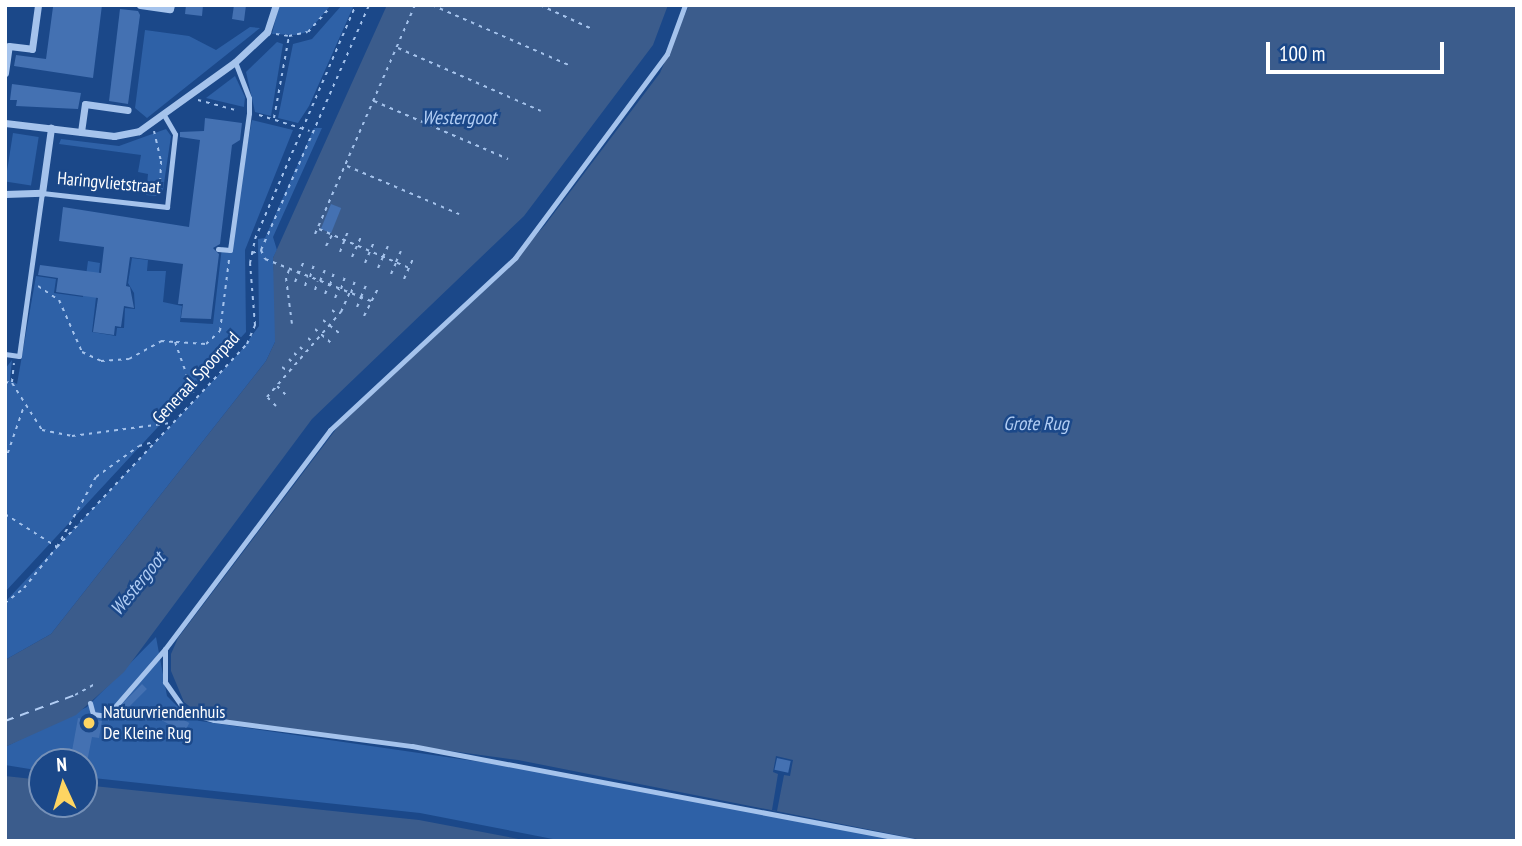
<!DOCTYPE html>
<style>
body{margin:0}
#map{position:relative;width:1522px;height:846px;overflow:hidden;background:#1b4889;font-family:"PT Sans Narrow",sans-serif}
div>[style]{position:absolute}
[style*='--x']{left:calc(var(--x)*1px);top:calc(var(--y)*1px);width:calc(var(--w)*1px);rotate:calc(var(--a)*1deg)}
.green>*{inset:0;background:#2e61a7;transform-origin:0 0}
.water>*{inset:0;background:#3b5c8c}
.pier>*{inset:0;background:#1b4889}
.ferry>*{height:2px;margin-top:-1px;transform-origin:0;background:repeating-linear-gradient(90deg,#b1cdf4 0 9px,transparent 0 16px)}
.building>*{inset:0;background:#4471b2;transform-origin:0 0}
.path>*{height:2px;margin-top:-1px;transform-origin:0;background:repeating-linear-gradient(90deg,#a5c3ec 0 3.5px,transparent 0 8.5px)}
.lane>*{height:5px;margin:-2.5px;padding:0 2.5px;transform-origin:2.5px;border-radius:2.5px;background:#a5c3ec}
.street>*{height:7px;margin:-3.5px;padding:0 3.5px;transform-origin:3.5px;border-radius:3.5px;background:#a5c3ec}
.dots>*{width:19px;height:19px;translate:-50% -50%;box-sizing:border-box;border:4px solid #1b4889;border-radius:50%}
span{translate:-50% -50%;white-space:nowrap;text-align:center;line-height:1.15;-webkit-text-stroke:5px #1b4889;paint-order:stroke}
.street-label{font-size:18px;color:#fff}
.poi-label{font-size:18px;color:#fff}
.left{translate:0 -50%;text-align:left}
.water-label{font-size:19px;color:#b1cdf4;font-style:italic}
.frame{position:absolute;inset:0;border:7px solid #fff;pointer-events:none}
.north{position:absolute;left:28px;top:748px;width:70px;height:70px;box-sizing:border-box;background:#1b4889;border:2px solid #7691b8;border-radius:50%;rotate:356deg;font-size:19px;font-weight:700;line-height:28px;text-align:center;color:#fff}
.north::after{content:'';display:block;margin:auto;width:24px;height:32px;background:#fed562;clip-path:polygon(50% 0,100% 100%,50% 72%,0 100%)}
.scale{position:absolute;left:1266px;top:42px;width:178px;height:32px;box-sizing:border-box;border:4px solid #fff;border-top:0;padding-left:9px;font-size:21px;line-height:24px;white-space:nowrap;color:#fff;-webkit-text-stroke:5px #1b4889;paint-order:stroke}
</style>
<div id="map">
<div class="green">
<i style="clip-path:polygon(279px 5px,331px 5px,308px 32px,295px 35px,272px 34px)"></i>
<i style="clip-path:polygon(342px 5px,354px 5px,309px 106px,298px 123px,278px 118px,293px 44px,312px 39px)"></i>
<i style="clip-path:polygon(250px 27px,260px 28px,147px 118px,135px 108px,145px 30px,189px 36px,216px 50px)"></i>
<i style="clip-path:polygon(277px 42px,283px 44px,271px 116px,255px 112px,246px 72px)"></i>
<i style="clip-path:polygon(235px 76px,245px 97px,244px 107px,206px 98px)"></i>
<i style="clip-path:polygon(252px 120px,293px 130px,245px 250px,246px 332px,5px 592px,5px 369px,12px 360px,10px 380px,17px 384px,36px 276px,56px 279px,54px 293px,83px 297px,88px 261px,100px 263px,92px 332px,116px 336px,117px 328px,124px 328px,125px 308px,135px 309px,134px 293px,128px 283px,132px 258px,148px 260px,147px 271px,166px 271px,163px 302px,182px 306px,180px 322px,213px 324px,222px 247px,228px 248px)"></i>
<i style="clip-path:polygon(314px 128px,322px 128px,273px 237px,277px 250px,273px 258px,277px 315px,275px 342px,266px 361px,51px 634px,5px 660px,5px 602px,240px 352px,259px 326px,258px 239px,265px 238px)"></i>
<i style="clip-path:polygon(166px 129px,171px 136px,163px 190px,156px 196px,146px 195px,148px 174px,138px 172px,141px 155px,59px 144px,61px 139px,119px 146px)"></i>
<i style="left:13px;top:133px;width:26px;height:49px;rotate:9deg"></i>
<i style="clip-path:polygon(156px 637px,167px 696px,187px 716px,200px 721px,570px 775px,902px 841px,563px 841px,420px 813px,84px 777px,84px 762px,42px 762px,42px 771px,5px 765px,5px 747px,87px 707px)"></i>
</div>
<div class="water">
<i style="clip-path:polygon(387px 5px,668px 5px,653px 45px,524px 216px,312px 419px,124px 672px,76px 715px,5px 747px,5px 660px,51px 634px,266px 361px,275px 342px,273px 258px)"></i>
<i style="clip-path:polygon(689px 5px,1517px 5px,1517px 841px,927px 841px,518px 760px,223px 720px,198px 713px,184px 702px,171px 671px,171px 654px,178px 638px,340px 424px,501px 275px,545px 225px,660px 73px)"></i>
<i style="clip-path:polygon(5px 776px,42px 780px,42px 804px,84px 804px,84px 785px,419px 820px,529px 841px,5px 841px)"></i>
</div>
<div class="pier">
<i style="clip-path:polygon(776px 756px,793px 760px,790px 776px,784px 775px,777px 811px,772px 810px,778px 774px,773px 772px)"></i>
</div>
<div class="ferry">
<i style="--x:5;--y:721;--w:75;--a:-20.4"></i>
</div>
<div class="building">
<i style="clip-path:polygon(58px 5px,102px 5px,93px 78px,14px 66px,16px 55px,46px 59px,53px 7px)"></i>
<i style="clip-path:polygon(186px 5px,203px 5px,202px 16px,185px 14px)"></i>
<i style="clip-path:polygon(234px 5px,246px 5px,244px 21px,232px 19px)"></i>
<i style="clip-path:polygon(120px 9px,138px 11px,140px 15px,128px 104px,109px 101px)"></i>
<i style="clip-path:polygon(12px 84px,81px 93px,78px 109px,16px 106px,17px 100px,10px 100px)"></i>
<i style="clip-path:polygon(205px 118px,242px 123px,240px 140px,232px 145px,220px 244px,213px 248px,219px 254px,211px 319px,181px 318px,183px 304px,178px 304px,183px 264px,130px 257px,126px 286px,130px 287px,134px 308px,124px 306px,121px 327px,115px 326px,114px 335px,93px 332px,98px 298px,56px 292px,58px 278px,38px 275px,40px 265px,101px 273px,104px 247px,59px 241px,63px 207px,189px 227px,200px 140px,180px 137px,180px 132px,204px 131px)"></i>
<i style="left:331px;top:204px;width:11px;height:27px;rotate:22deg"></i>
<i style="left:142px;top:684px;width:7px;height:35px;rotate:45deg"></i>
<i style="left:164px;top:709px;width:29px;height:11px;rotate:29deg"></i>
<i style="clip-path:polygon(78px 718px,102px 721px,99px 738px,92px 737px,87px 762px,70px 762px)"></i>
<i style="left:777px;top:758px;width:14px;height:12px;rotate:12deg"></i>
</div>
<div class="path">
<i style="--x:432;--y:5;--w:152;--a:23.7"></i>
<i style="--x:540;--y:5;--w:55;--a:24.7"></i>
<i style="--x:276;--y:34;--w:12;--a:9"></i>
<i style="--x:398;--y:48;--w:156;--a:23.8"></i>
<i style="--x:198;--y:100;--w:42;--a:15"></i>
<i style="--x:374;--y:101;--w:146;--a:23.4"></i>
<i style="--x:259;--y:115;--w:53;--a:17.4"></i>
<i style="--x:274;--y:118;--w:83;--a:-79.6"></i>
<i style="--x:289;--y:36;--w:19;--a:-12"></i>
<i style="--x:308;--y:32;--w:36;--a:-48"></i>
<i style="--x:154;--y:131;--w:31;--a:77"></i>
<i style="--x:161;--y:161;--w:23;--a:92"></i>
<i style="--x:347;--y:166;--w:122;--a:23.2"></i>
<i style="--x:319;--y:229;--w:98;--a:23.4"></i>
<i style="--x:315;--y:234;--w:250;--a:-66.4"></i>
<i style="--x:326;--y:246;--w:13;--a:-61"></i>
<i style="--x:261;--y:250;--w:10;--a:66"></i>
<i style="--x:265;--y:259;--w:114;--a:21.6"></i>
<i style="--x:340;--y:252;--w:25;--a:-69"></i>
<i style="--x:252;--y:253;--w:9;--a:-18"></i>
<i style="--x:261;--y:250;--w:268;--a:-66.2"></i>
<i style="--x:352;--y:257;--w:24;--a:-66"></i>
<i style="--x:383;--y:257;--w:12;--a:-66"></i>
<i style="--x:396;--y:262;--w:12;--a:-66"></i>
<i style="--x:365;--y:263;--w:25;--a:-67"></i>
<i style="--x:378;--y:268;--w:12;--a:-66"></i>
<i style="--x:289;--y:270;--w:9;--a:111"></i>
<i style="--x:286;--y:278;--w:46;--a:82.6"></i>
<i style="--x:391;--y:274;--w:12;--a:-66"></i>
<i style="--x:310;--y:277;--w:13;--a:-72"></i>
<i style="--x:404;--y:279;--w:24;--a:-66"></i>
<i style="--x:320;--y:281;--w:12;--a:-66"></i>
<i style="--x:295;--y:282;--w:23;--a:-67"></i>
<i style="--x:330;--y:285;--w:13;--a:-72"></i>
<i style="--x:38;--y:286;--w:25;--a:34"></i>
<i style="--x:59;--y:300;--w:57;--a:66.1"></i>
<i style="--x:82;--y:352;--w:21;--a:25"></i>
<i style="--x:101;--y:361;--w:28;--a:-4"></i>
<i style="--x:129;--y:359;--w:37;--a:-29"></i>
<i style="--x:161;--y:341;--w:14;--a:4"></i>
<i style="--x:175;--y:342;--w:59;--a:70.3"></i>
<i style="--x:305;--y:286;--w:9;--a:-72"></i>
<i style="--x:341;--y:289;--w:13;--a:-72"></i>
<i style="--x:315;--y:290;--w:9;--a:-72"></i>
<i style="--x:351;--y:293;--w:13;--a:-72"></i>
<i style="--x:325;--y:294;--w:10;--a:-66"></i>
<i style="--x:361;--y:297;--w:13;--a:-67"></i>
<i style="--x:335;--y:298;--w:10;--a:-66"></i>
<i style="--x:357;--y:307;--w:10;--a:-66"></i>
<i style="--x:332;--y:310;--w:8;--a:40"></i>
<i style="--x:364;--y:316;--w:30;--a:-63"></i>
<i style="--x:323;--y:320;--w:21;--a:39"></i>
<i style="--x:315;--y:329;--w:21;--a:41"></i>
<i style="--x:308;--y:338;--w:8;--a:40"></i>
<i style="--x:176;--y:342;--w:30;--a:4"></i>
<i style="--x:206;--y:344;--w:19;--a:-43"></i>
<i style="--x:220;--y:331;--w:72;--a:-82.8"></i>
<i style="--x:300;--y:347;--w:8;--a:45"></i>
<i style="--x:294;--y:353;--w:9;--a:41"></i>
<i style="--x:289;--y:359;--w:8;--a:45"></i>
<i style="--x:282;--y:367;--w:9;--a:36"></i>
<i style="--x:5;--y:382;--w:7;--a:8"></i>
<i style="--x:12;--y:383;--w:56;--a:57.4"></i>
<i style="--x:42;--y:430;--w:31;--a:11"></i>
<i style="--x:72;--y:436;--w:99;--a:-7.6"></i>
<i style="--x:12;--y:382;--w:19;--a:-84"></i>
<i style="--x:277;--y:386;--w:13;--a:45"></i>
<i style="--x:276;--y:406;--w:13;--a:-135"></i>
<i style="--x:267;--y:397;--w:113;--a:-49"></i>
<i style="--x:341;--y:312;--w:22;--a:-66"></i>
<i style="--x:5;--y:461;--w:55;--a:-70.9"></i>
<i style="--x:5;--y:514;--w:62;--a:32.4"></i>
<i style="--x:57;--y:547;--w:80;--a:-60.9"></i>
<i style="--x:96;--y:477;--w:53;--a:-35.8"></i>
<i style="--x:139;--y:446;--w:15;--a:-16"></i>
<i style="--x:5;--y:603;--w:24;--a:-38"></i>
<i style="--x:24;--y:588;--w:53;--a:-51.2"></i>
<i style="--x:57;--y:547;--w:278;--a:-46.9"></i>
<i style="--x:247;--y:344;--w:21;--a:-67"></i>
<i style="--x:255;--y:325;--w:62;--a:-94.6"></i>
<i style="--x:250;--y:263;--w:25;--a:-78"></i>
<i style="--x:255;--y:239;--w:255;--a:-66.7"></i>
<i style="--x:75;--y:695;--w:21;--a:-29"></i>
</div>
<div class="lane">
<i style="--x:218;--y:249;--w:12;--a:5"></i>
<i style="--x:230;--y:250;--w:138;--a:-82.1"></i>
<i style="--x:249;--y:113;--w:15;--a:-90"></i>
<i style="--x:249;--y:98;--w:39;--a:-111"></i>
<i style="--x:5;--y:354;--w:14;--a:8"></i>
<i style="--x:19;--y:356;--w:165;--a:-82"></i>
<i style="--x:42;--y:193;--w:126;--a:6.4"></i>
<i style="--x:167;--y:207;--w:73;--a:-83.7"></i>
<i style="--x:175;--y:134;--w:20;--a:-120"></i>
<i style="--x:165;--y:649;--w:33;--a:90"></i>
<i style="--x:165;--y:682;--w:37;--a:55"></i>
<i style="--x:186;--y:712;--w:29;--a:16"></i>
<i style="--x:214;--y:720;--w:200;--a:7.5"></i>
<i style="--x:412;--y:746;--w:511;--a:10.72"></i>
<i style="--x:90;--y:703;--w:11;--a:75"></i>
<i style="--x:93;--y:714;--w:14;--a:8"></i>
<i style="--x:107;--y:716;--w:89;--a:-49.1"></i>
<i style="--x:165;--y:649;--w:274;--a:-53"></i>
<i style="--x:330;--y:430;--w:253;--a:-42.9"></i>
<i style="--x:515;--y:258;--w:254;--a:-53.3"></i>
<i style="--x:667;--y:54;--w:52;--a:-69.8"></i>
</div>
<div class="street">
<i style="--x:140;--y:5;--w:30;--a:8"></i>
<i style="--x:170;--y:9;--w:4;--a:-76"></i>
<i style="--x:5;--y:73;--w:27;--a:-82"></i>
<i style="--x:9;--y:46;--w:23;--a:7"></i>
<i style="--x:32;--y:49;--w:44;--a:-82.2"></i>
<i style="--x:5;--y:123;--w:110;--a:6.8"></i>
<i style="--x:114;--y:136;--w:25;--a:-11"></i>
<i style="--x:139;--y:131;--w:118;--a:-35.7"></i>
<i style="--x:235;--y:62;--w:44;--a:-43.2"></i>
<i style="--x:267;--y:32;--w:28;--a:-72"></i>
<i style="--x:81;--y:132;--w:28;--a:-82"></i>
<i style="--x:85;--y:104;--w:43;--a:7.9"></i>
<i style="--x:5;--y:194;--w:37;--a:-2"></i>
<i style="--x:42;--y:193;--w:66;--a:-82.1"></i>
</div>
<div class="dots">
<i style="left:89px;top:723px;background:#fed562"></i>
</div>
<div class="street-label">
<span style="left:109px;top:183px;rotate:5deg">Haringvlietstraat</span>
<span style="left:196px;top:378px;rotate:-47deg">Generaal Spoorpad</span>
</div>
<div class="poi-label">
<span class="left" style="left:103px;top:723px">Natuurvriendenhuis<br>De Kleine Rug</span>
</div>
<div class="water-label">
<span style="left:459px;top:118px">Westergoot</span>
<span style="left:1036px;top:424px">Grote Rug</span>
<span style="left:138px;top:584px;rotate:-51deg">Westergoot</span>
</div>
<div class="frame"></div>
<div class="north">N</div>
<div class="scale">100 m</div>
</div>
